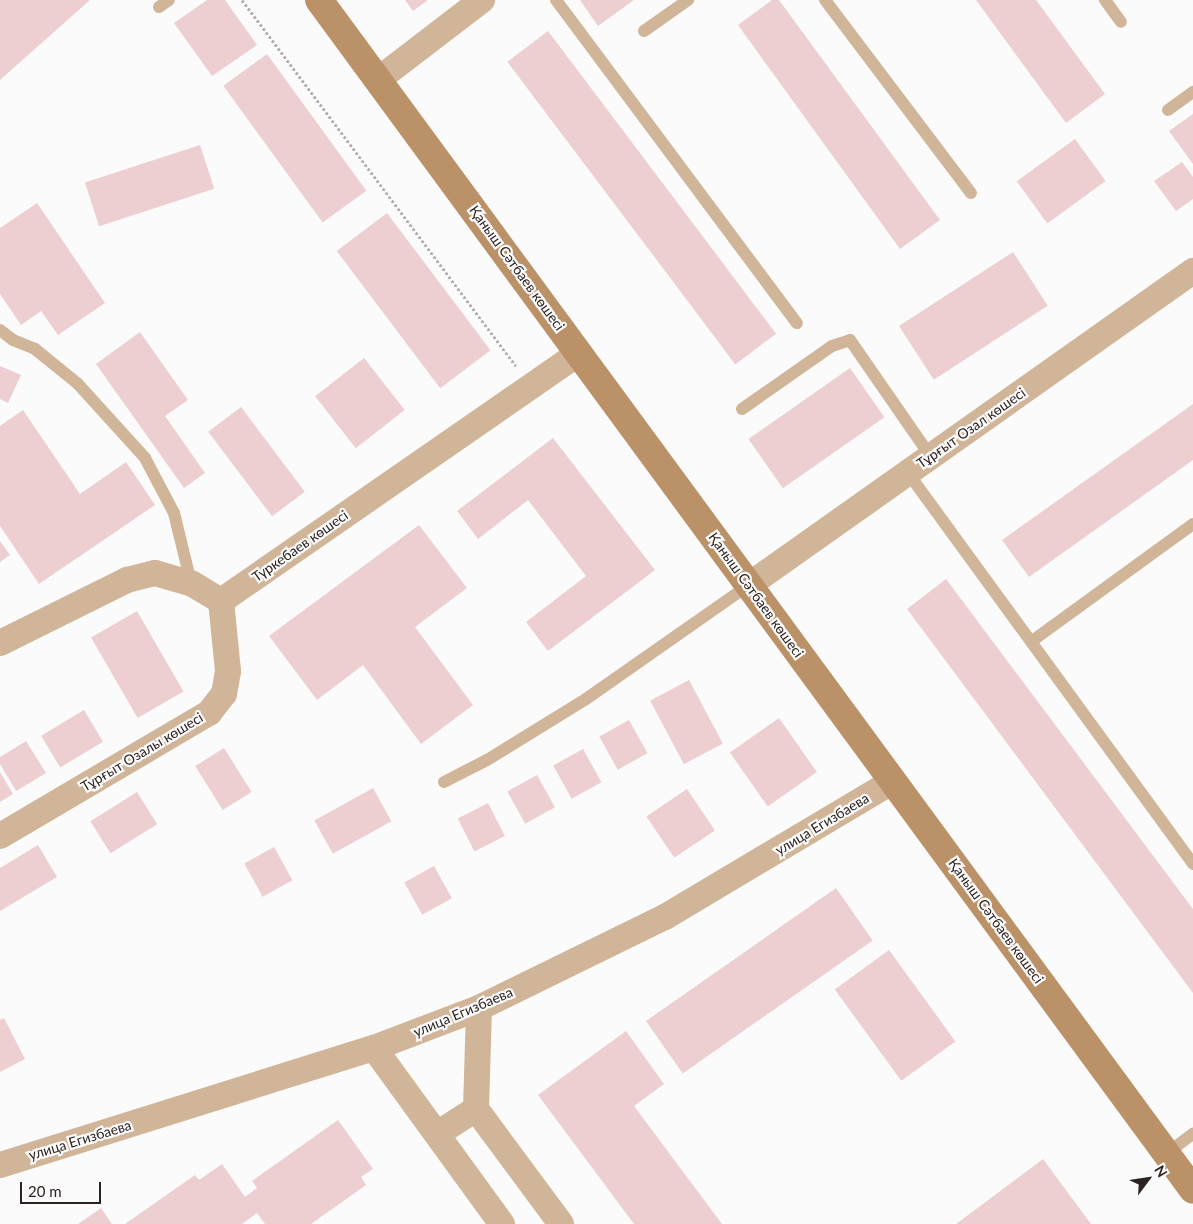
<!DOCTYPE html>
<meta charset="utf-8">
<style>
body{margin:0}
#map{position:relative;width:1193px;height:1224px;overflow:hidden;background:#fbfbfb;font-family:Lato,sans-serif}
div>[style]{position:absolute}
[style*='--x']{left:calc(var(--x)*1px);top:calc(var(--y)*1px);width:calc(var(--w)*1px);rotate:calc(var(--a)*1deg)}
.building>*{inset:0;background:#edcfd1;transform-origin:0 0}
.path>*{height:3px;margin-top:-1.5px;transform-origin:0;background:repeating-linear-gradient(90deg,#b3b0af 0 2.5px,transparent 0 5px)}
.service>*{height:12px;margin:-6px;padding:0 6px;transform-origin:6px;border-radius:6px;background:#d1b599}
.minor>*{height:26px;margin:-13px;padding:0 13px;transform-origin:13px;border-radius:13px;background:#d1b599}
.secondary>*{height:28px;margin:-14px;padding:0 14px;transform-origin:14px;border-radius:14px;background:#bb9268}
span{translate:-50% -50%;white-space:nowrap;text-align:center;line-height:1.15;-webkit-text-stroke:4.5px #fbfbfb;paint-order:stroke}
.street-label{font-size:14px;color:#2c221f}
.north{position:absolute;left:1123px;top:1154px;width:50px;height:50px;-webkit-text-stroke:4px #fbfbfb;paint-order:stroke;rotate:59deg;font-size:14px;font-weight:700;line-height:20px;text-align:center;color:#2c221f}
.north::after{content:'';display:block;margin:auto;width:18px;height:22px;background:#2c221f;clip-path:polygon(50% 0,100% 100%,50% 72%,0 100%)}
.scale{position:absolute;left:20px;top:1182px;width:81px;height:22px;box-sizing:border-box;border:2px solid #2c221f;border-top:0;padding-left:6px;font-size:15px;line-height:18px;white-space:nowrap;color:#2c221f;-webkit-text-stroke:4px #fbfbfb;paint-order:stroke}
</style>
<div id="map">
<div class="building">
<i style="clip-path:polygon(0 0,90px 0,0 80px)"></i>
<i style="clip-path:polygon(207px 0,225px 0,257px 45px,212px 76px,174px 23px)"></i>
<i style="clip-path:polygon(405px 0,428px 0,413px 11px)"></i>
<i style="clip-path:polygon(580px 0,634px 0,598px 26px)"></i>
<i style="clip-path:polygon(772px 0,779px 0,940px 220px,900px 249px,738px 25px)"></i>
<i style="clip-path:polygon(976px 0,1036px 0,1105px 94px,1066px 123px)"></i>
<i style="left:548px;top:31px;width:379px;height:51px;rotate:53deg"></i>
<i style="left:267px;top:54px;width:169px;height:54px;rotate:54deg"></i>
<i style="clip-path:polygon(1193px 114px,1193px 164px,1169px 131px)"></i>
<i style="left:1075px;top:139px;width:52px;height:72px;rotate:54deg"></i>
<i style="left:200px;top:145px;width:46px;height:121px;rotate:72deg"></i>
<i style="clip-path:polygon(1182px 162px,1193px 177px,1193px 199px,1176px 211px,1154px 181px)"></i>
<i style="clip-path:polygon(37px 203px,105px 303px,58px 335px,41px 311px,21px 325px,0 294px,0 228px)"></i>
<i style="left:387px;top:213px;width:172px;height:63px;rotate:53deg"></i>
<i style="left:1013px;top:252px;width:64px;height:136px;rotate:57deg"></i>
<i style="clip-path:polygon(140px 332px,188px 400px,165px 416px,205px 473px,184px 488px,96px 364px)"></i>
<i style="left:364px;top:358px;width:66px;height:62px;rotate:52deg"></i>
<i style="clip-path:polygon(0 366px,21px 375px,8px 403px,0 399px)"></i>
<i style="left:850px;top:368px;width:60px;height:124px;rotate:55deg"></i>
<i style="clip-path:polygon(1193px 404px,1193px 460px,1029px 577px,1002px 540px)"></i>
<i style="left:241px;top:407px;width:106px;height:41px;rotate:53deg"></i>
<i style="clip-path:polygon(23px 410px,80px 494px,126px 462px,155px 505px,39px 584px,0 526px,0 426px)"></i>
<i style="clip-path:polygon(553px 438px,655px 570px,548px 651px,526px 622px,586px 576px,528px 500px,478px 539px,457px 511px)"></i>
<i style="clip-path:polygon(419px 525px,467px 588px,415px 627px,473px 705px,421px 744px,363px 665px,317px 700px,269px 636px)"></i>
<i style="clip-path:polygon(0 541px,10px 555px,0 562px)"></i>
<i style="clip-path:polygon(946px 579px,1193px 909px,1193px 993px,907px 609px)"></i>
<i style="left:137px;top:611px;width:93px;height:53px;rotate:60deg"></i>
<i style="left:689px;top:680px;width:72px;height:44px;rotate:62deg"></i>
<i style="left:84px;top:710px;width:37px;height:50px;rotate:59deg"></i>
<i style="left:779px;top:718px;width:66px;height:60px;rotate:55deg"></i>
<i style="left:629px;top:720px;width:38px;height:34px;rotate:61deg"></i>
<i style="clip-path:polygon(26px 741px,46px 773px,16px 791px,0 764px,0 757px)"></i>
<i style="left:224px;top:748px;width:52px;height:34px;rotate:58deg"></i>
<i style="left:583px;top:749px;width:38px;height:34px;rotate:61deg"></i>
<i style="clip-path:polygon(0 772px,13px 794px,0 802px)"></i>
<i style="left:537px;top:775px;width:37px;height:34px;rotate:61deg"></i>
<i style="left:373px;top:788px;width:38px;height:67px;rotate:61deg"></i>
<i style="left:687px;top:789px;width:50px;height:49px;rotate:56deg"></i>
<i style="left:137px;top:792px;width:38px;height:55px;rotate:58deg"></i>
<i style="left:488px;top:803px;width:37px;height:34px;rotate:63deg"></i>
<i style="clip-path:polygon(38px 845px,57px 877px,0 911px,0 868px)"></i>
<i style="left:274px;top:847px;width:38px;height:34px;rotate:61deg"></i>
<i style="left:434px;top:866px;width:37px;height:34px;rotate:61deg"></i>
<i style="left:836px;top:888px;width:64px;height:232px;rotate:55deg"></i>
<i style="left:889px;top:950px;width:113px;height:67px;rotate:54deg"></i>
<i style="clip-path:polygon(4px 1018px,25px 1059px,0 1072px,0 1020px)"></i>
<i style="clip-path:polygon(626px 1031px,664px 1084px,634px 1106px,722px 1224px,634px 1224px,538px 1095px)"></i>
<i style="clip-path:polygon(338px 1120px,373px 1169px,361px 1177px,366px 1185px,311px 1224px,265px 1224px,257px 1213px,242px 1224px,125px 1224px,195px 1175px,199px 1180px,222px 1164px,245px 1197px,257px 1188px,252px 1181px)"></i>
<i style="clip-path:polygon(1043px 1159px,1091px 1224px,956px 1224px)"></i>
<i style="clip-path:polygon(101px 1208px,112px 1224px,78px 1224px)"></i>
</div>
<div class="path">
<i style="--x:242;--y:0;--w:457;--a:53.2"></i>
</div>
<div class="service">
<i style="--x:556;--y:0;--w:403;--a:53.3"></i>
<i style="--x:825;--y:0;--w:242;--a:52.9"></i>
<i style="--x:1105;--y:0;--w:27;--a:54"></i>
<i style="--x:159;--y:7;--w:12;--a:-35"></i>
<i style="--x:644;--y:31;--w:54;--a:-35.2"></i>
<i style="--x:1168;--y:110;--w:31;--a:-36"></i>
<i style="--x:0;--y:330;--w:16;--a:38"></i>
<i style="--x:13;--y:340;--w:24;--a:22"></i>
<i style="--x:35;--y:349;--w:55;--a:39.1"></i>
<i style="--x:78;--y:384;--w:100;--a:47.8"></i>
<i style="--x:145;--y:458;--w:62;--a:62.2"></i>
<i style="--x:174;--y:513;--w:72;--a:76.3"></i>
<i style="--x:742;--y:409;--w:110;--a:-35"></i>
<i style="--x:832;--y:346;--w:19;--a:-18"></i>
<i style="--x:850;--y:340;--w:142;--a:55.3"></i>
<i style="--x:908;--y:473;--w:484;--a:53.9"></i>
<i style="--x:1032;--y:641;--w:199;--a:-36"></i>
<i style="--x:444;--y:782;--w:48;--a:-27.1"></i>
<i style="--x:487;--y:760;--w:116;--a:-31.6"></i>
<i style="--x:586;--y:699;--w:199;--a:-35"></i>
<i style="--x:1166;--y:1154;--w:34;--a:-37"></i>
</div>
<div class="minor">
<i style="--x:379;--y:79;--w:130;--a:-37.5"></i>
<i style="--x:749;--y:585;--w:544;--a:-35.27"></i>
<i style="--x:221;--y:601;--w:436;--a:-34.7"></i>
<i style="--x:0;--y:643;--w:142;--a:-26.4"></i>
<i style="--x:127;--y:580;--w:29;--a:-14"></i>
<i style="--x:155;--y:573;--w:37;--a:16"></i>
<i style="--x:191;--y:583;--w:35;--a:31"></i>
<i style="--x:0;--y:836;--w:243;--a:-30.5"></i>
<i style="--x:209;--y:713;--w:24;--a:-52"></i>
<i style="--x:224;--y:694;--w:23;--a:-80"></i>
<i style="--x:228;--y:671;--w:70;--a:-95.7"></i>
<i style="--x:479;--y:1008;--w:101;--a:91.7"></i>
<i style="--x:476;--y:1109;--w:143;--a:53.5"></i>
<i style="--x:374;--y:1048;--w:218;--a:54"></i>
<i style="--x:437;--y:1134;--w:46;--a:-32.7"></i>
<i style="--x:0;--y:1165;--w:392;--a:-17.4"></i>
<i style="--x:374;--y:1048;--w:112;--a:-20.9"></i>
<i style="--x:479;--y:1008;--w:207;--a:-26.1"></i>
<i style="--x:665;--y:917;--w:265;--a:-30.8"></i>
</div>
<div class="secondary">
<i style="--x:319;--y:0;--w:1476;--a:53.7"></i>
</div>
<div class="street-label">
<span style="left:517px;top:268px;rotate:54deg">Қаныш Сәтбаев көшесі</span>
<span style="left:971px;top:428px;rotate:-35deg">Тұрғыт Озал көшесі</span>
<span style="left:300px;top:546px;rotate:-35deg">Түркебаев көшесі</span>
<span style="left:756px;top:595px;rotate:54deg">Қаныш Сәтбаев көшесі</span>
<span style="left:142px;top:752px;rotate:-31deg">Тұрғыт Озалы көшесі</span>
<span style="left:822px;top:824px;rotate:-31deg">улица Егизбаева</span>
<span style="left:996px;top:921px;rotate:54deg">Қаныш Сәтбаев көшесі</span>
<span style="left:463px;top:1012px;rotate:-23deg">улица Егизбаева</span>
<span style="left:80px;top:1140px;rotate:-17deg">улица Егизбаева</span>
</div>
<div class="north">N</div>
<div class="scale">20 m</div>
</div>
